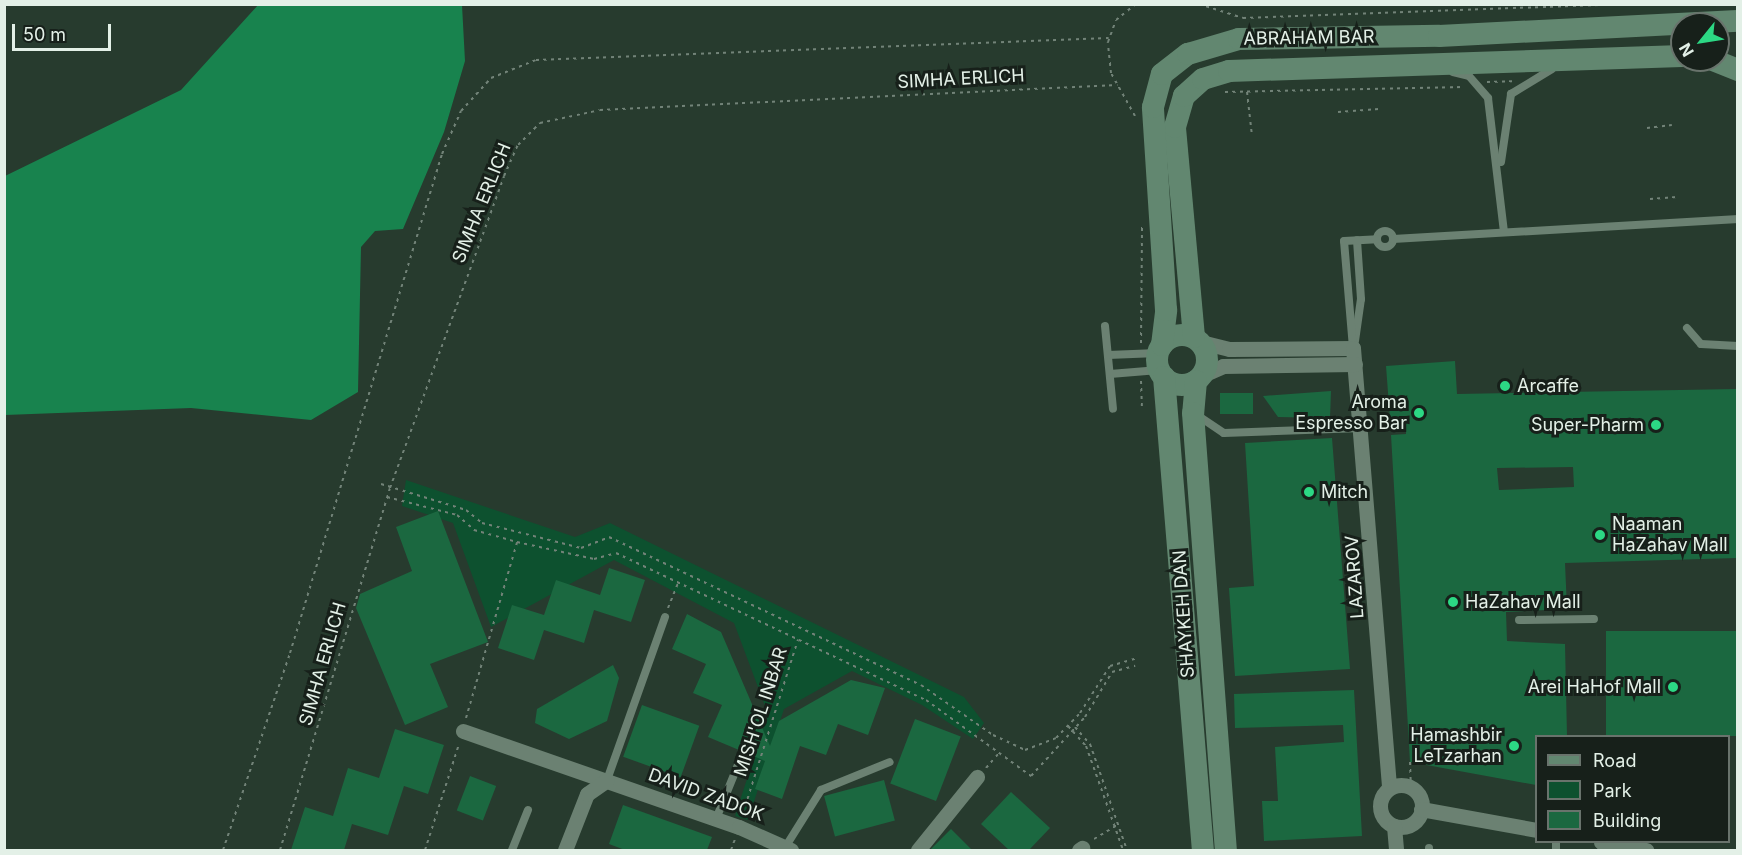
<!DOCTYPE html>
<style>
body{margin:0}
#map{position:relative;width:1742px;height:855px;overflow:hidden;background:#273b2e;font-family:Inter,sans-serif}
div>[style]{position:absolute}
[style*='--x']{left:calc(var(--x)*1px);top:calc(var(--y)*1px);width:calc(var(--w)*1px);rotate:calc(var(--a)*1deg)}
.green>*{inset:0;background:#0d512f}
.forest>*{inset:0;background:#18834e}
.building>*{inset:0;background:#1b6840;transform-origin:0 0}
.path>*{height:2px;margin-top:-1px;transform-origin:0;background:repeating-linear-gradient(90deg,#728378 0 3px,transparent 0 7.5px)}
.lane>*{height:8px;margin:-4px;padding:0 4px;transform-origin:4px;border-radius:4px;background:#6b8172}
.lane>.ring{margin:-4px;padding:0;box-sizing:content-box;background:none;border:8px solid #6b8172;border-radius:50%}
.street>*{height:15px;margin:-7.5px;padding:0 7.5px;transform-origin:7.5px;border-radius:7.5px;background:#6b8172}
.street>.ring{margin:-7.5px;padding:0;box-sizing:content-box;background:none;border:15px solid #6b8172;border-radius:50%}
.secondary>*{height:22px;margin:-11px;padding:0 11px;transform-origin:11px;border-radius:11px;background:#628770}
.secondary>.ring{margin:-11px;padding:0;box-sizing:content-box;background:none;border:22px solid #628770;border-radius:50%}
.dots>*{width:16px;height:16px;translate:-50% -50%;box-sizing:border-box;border:3px solid #17201a;border-radius:50%}
span{translate:-50% -50%;white-space:nowrap;text-align:center;line-height:1.15;-webkit-text-stroke:6px #17201a;paint-order:stroke}
.street-label{font-size:18px;color:#e3f0e7}
.poi-label{font-size:18px;color:#e3f0e7}
.left{translate:0 -50%;text-align:left}
.right{translate:-100% -50%;text-align:right}
.frame{position:absolute;inset:0;border:6px solid #e3f0e7;pointer-events:none}
.legend{position:absolute;left:1535px;top:735px;width:195px;height:108px;box-sizing:border-box;background:#17201a;border:2px solid #69736c;margin:0;padding:8px 10px;list-style:none;font-size:18px;color:#e3f0e7}
.legend li{display:flex;align-items:center;gap:12px;height:30px}
.legend b{width:30px;border:2px solid #69736c}
.north{position:absolute;left:1670px;top:12px;width:60px;height:60px;box-sizing:border-box;background:#17201a;border:2px solid #69736c;border-radius:50%;rotate:240deg;font-size:16px;font-weight:700;line-height:24px;text-align:center;color:#e3f0e7}
.north::after{content:'';display:block;margin:auto;width:21px;height:27px;background:#2cd884;clip-path:polygon(50% 0,100% 100%,50% 72%,0 100%)}
.scale{position:absolute;left:12px;top:24px;width:99px;height:27px;box-sizing:border-box;border:3px solid #e3f0e7;border-top:0;padding-left:8px;font-size:18px;line-height:21px;white-space:nowrap;color:#e3f0e7;-webkit-text-stroke:4px #17201a;paint-order:stroke}
</style>
<div id="map">
<div class="green">
<i style="clip-path:polygon(406px 480px,575px 537px,610px 523px,964px 697px,984px 723px,973px 739px,922px 705px,852px 671px,784px 709px,748px 820px,735px 816px,768px 714px,734px 623px,614px 560px,491px 627px,453px 523px,402px 506px)"></i>
</div>
<div class="forest">
<i style="clip-path:polygon(259px 4px,462px 5px,465px 61px,444px 132px,403px 229px,375px 231px,361px 247px,358px 392px,311px 420px,191px 408px,5px 415px,5px 176px,181px 90px)"></i>
</div>
<div class="building">
<i style="clip-path:polygon(evenodd,1455px 361px,1457px 394px,1737px 389px,1737px 558px,1565px 563px,1567px 609px,1506px 612px,1507px 641px,1565px 644px,1567px 736px,1536px 736px,1536px 785px,1410px 762px,1391px 435px,1406px 434px,1406px 419px,1390px 419px,1386px 366px,1455px 361px,1573px 467px,1574px 487px,1499px 490px,1497px 468px,1573px 467px)"></i>
<i style="clip-path:polygon(1331px 391px,1330px 418px,1278px 417px,1263px 396px)"></i>
<i style="left:1253px;top:393px;width:21px;height:33px;rotate:90deg"></i>
<i style="clip-path:polygon(1332px 438px,1350px 669px,1235px 676px,1229px 588px,1254px 586px,1245px 443px)"></i>
<i style="clip-path:polygon(438px 511px,488px 642px,430px 664px,448px 707px,405px 725px,356px 608px,360px 594px,412px 571px,396px 527px)"></i>
<i style="clip-path:polygon(609px 568px,645px 580px,631px 622px,594px 610px,584px 643px,544px 630px,534px 660px,498px 648px,512px 605px,544px 615px,556px 580px,600px 595px)"></i>
<i style="clip-path:polygon(687px 614px,721px 632px,770px 746px,779px 721px,851px 680px,885px 688px,868px 735px,838px 724px,826px 755px,800px 746px,782px 799px,755px 789px,765px 761px,708px 737px,722px 705px,693px 693px,706px 664px,672px 649px)"></i>
<i style="left:1737px;top:631px;width:105px;height:131px;rotate:90deg"></i>
<i style="clip-path:polygon(613px 665px,619px 678px,607px 721px,569px 739px,535px 723px,537px 709px)"></i>
<i style="clip-path:polygon(1354px 690px,1362px 836px,1264px 841px,1262px 801px,1278px 801px,1275px 747px,1344px 742px,1343px 725px,1235px 728px,1234px 694px)"></i>
<i style="left:642px;top:705px;width:61px;height:55px;rotate:20deg"></i>
<i style="left:915px;top:719px;width:49px;height:69px;rotate:21deg"></i>
<i style="clip-path:polygon(395px 729px,444px 745px,428px 794px,404px 786px,388px 835px,352px 824px,344px 850px,291px 850px,305px 807px,333px 816px,348px 768px,379px 778px)"></i>
<i style="left:470px;top:776px;width:28px;height:37px;rotate:21deg"></i>
<i style="left:884px;top:780px;width:42px;height:62px;rotate:75deg"></i>
<i style="clip-path:polygon(1011px 792px,1050px 828px,1029px 850px,1009px 850px,981px 824px)"></i>
<i style="clip-path:polygon(623px 805px,712px 837px,707px 850px,625px 850px,609px 844px)"></i>
<i style="clip-path:polygon(951px 829px,972px 850px,930px 850px)"></i>
</div>
<div class="path">
<i style="--x:1199;--y:4;--w:46;--a:17.7"></i>
<i style="--x:1243;--y:18;--w:378;--a:-2.1"></i>
<i style="--x:1487;--y:82;--w:25;--a:-2"></i>
<i style="--x:1225;--y:92;--w:239;--a:-1.2"></i>
<i style="--x:1247;--y:92;--w:44;--a:83.5"></i>
<i style="--x:1338;--y:112;--w:41;--a:-4.2"></i>
<i style="--x:1135;--y:116;--w:49;--a:-119.2"></i>
<i style="--x:1111;--y:73;--w:31;--a:-96"></i>
<i style="--x:1108;--y:42;--w:23;--a:-70"></i>
<i style="--x:1116;--y:20;--w:26;--a:-39"></i>
<i style="--x:1647;--y:128;--w:25;--a:-7"></i>
<i style="--x:1650;--y:199;--w:27;--a:-4"></i>
<i style="--x:1141;--y:343;--w:117;--a:-89.5"></i>
<i style="--x:1141;--y:381;--w:25;--a:88"></i>
<i style="--x:381;--y:484;--w:89;--a:17"></i>
<i style="--x:466;--y:510;--w:21;--a:39"></i>
<i style="--x:482;--y:523;--w:102;--a:14.2"></i>
<i style="--x:581;--y:548;--w:30;--a:-21"></i>
<i style="--x:609;--y:537;--w:345;--a:25.4"></i>
<i style="--x:921;--y:685;--w:88;--a:34.8"></i>
<i style="--x:993;--y:735;--w:35;--a:25"></i>
<i style="--x:1025;--y:750;--w:33;--a:-21"></i>
<i style="--x:1056;--y:738;--w:35;--a:-46"></i>
<i style="--x:1080;--y:713;--w:56;--a:-57.4"></i>
<i style="--x:1110;--y:666;--w:26;--a:-16"></i>
<i style="--x:387;--y:497;--w:72;--a:14.4"></i>
<i style="--x:457;--y:515;--w:23;--a:41"></i>
<i style="--x:474;--y:530;--w:45;--a:15.6"></i>
<i style="--x:517;--y:542;--w:79;--a:12.4"></i>
<i style="--x:594;--y:559;--w:23;--a:-15"></i>
<i style="--x:616;--y:553;--w:343;--a:25.4"></i>
<i style="--x:926;--y:700;--w:130;--a:35.9"></i>
<i style="--x:1031;--y:776;--w:80;--a:-47.5"></i>
<i style="--x:1085;--y:717;--w:52;--a:-59"></i>
<i style="--x:1112;--y:672;--w:24;--a:-15"></i>
<i style="--x:668;--y:608;--w:27;--a:-68"></i>
<i style="--x:466;--y:718;--w:183;--a:-73.8"></i>
<i style="--x:1068;--y:726;--w:27;--a:48"></i>
<i style="--x:1086;--y:746;--w:110;--a:70.4"></i>
<i style="--x:1075;--y:727;--w:23;--a:49"></i>
<i style="--x:1090;--y:744;--w:112;--a:70.8"></i>
<i style="--x:1410;--y:762;--w:26;--a:88"></i>
<i style="--x:986;--y:768;--w:21;--a:-49"></i>
<i style="--x:743;--y:813;--w:182;--a:-72.4"></i>
<i style="--x:1094;--y:839;--w:29;--a:-31"></i>
<i style="--x:223;--y:850;--w:208;--a:-71.2"></i>
<i style="--x:290;--y:653;--w:522;--a:-73.06"></i>
<i style="--x:442;--y:154;--w:47;--a:-66.2"></i>
<i style="--x:461;--y:111;--w:45;--a:-47.7"></i>
<i style="--x:491;--y:78;--w:48;--a:-21.8"></i>
<i style="--x:536;--y:60;--w:573;--a:-2.2"></i>
<i style="--x:280;--y:850;--w:378;--a:-73.1"></i>
<i style="--x:390;--y:488;--w:332;--a:-69.9"></i>
<i style="--x:504;--y:176;--w:34;--a:-66"></i>
<i style="--x:518;--y:145;--w:31;--a:-45"></i>
<i style="--x:540;--y:123;--w:61;--a:-12.2"></i>
<i style="--x:600;--y:110;--w:518;--a:-2.77"></i>
<i style="--x:425;--y:850;--w:111;--a:-72.2"></i>
<i style="--x:731;--y:850;--w:12;--a:-70"></i>
</div>
<div class="lane">
<i style="--x:1453;--y:72;--w:16;--a:14"></i>
<i style="--x:1469;--y:76;--w:29;--a:49"></i>
<i style="--x:1488;--y:98;--w:135;--a:83.2"></i>
<i style="--x:1501;--y:162;--w:69;--a:-81.6"></i>
<i style="--x:1511;--y:94;--w:48;--a:-31.4"></i>
<i class="ring" style="left:1377px;top:231px;width:8px;height:8px"></i>
<i style="--x:1393;--y:239;--w:346;--a:-3.3"></i>
<i style="--x:1105;--y:326;--w:83;--a:84.5"></i>
<i style="--x:1687;--y:328;--w:21;--a:49"></i>
<i style="--x:1701;--y:344;--w:37;--a:3"></i>
<i style="--x:1355;--y:341;--w:42;--a:-81.9"></i>
<i style="--x:1361;--y:299;--w:59;--a:-93.9"></i>
<i style="--x:1353;--y:348;--w:107;--a:-94.8"></i>
<i style="--x:1344;--y:241;--w:33;--a:-3"></i>
<i style="--x:1108;--y:355;--w:50;--a:-2.3"></i>
<i style="--x:1110;--y:374;--w:49;--a:-4.7"></i>
<i style="--x:1197;--y:415;--w:32;--a:34"></i>
<i style="--x:1224;--y:433;--w:138;--a:-2.1"></i>
<i style="--x:1519;--y:620;--w:75;--a:-0.8"></i>
<i style="--x:607;--y:780;--w:173;--a:-70.4"></i>
<i style="--x:716;--y:819;--w:64;--a:-67.9"></i>
<i style="--x:1556;--y:842;--w:8;--a:90"></i>
<i style="--x:786;--y:846;--w:66;--a:-58"></i>
<i style="--x:821;--y:790;--w:74;--a:-22.1"></i>
<i style="--x:1429;--y:848;--w:2;--a:90"></i>
<i style="--x:512;--y:850;--w:43;--a:-68.2"></i>
</div>
<div class="street">
<i style="--x:1201;--y:342;--w:29;--a:14"></i>
<i style="--x:1229;--y:349;--w:124;--a:-0.5"></i>
<i style="--x:1353;--y:348;--w:441;--a:85.3"></i>
<i style="--x:1203;--y:375;--w:22;--a:-24"></i>
<i style="--x:1223;--y:366;--w:132;--a:-0.9"></i>
<i style="--x:463;--y:731;--w:292;--a:19.2"></i>
<i style="--x:739;--y:827;--w:57;--a:23.9"></i>
<i class="ring" style="left:1380px;top:785px;width:27px;height:27px"></i>
<i style="--x:1421;--y:809;--w:117;--a:10.3"></i>
<i style="--x:1394;--y:826;--w:24;--a:85"></i>
<i style="--x:1601;--y:842;--w:46;--a:10.1"></i>
<i style="--x:565;--y:850;--w:60;--a:-68.6"></i>
<i style="--x:587;--y:794;--w:24;--a:-35"></i>
<i style="--x:918;--y:850;--w:94;--a:-51.1"></i>
<i style="--x:1079;--y:850;--w:4;--a:-34"></i>
</div>
<div class="secondary">
<i style="--x:1713;--y:60;--w:27;--a:22"></i>
<i class="ring" style="left:1157px;top:335px;width:28px;height:28px"></i>
<i style="--x:1194;--y:337;--w:211;--a:-95.2"></i>
<i style="--x:1175;--y:127;--w:32;--a:-74"></i>
<i style="--x:1184;--y:96;--w:25;--a:-42"></i>
<i style="--x:1203;--y:79;--w:27;--a:-17"></i>
<i style="--x:1229;--y:71;--w:453;--a:-1.9"></i>
<i style="--x:1162;--y:345;--w:35;--a:-83"></i>
<i style="--x:1166;--y:310;--w:203;--a:-93.7"></i>
<i style="--x:1153;--y:107;--w:34;--a:-75"></i>
<i style="--x:1162;--y:74;--w:33;--a:-38"></i>
<i style="--x:1188;--y:54;--w:53;--a:-16.4"></i>
<i style="--x:1239;--y:39;--w:200;--a:-0.9"></i>
<i style="--x:1439;--y:36;--w:299;--a:-2.9"></i>
<i style="--x:1164;--y:377;--w:475;--a:85.3"></i>
<i style="--x:1196;--y:381;--w:32;--a:95"></i>
<i style="--x:1193;--y:413;--w:438;--a:85.7"></i>
</div>
<div class="dots">
<i style="left:1505px;top:386px;background:#2cd884"></i>
<i style="left:1419px;top:413px;background:#2cd884"></i>
<i style="left:1656px;top:425px;background:#2cd884"></i>
<i style="left:1309px;top:492px;background:#2cd884"></i>
<i style="left:1600px;top:535px;background:#2cd884"></i>
<i style="left:1453px;top:602px;background:#2cd884"></i>
<i style="left:1673px;top:687px;background:#2cd884"></i>
<i style="left:1514px;top:746px;background:#2cd884"></i>
</div>
<div class="street-label">
<span style="left:1309px;top:38px;rotate:-1deg">ABRAHAM BAR</span>
<span style="left:961px;top:79px;rotate:-3deg">SIMHA ERLICH</span>
<span style="left:482px;top:203px;rotate:-68deg">SIMHA ERLICH</span>
<span style="left:1355px;top:577px;rotate:-94deg">LAZAROV</span>
<span style="left:1184px;top:614px;rotate:-94deg">SHAYKEH DAN</span>
<span style="left:323px;top:664px;rotate:-74deg">SIMHA ERLICH</span>
<span style="left:761px;top:712px;rotate:-72deg">MISH'OL INBAR</span>
<span style="left:706px;top:795px;rotate:20deg">DAVID ZADOK</span>
</div>
<div class="poi-label">
<span class="left" style="left:1517px;top:386px">Arcaffe</span>
<span class="right" style="left:1407px;top:413px">Aroma<br>Espresso Bar</span>
<span class="right" style="left:1644px;top:425px">Super-Pharm</span>
<span class="left" style="left:1321px;top:492px">Mitch</span>
<span class="left" style="left:1612px;top:535px">Naaman<br>HaZahav Mall</span>
<span class="left" style="left:1465px;top:602px">HaZahav Mall</span>
<span class="right" style="left:1661px;top:687px">Arei HaHof Mall</span>
<span class="right" style="left:1502px;top:746px">Hamashbir<br>LeTzarhan</span>
</div>
<div class="frame"></div>
<ul class="legend">
<li><b style="height:8px;background:#628770"></b>Road</li>
<li><b style="height:16px;background:#0d512f"></b>Park</li>
<li><b style="height:16px;background:#1b6840"></b>Building</li>
</ul>
<div class="north">N</div>
<div class="scale">50 m</div>
</div>
